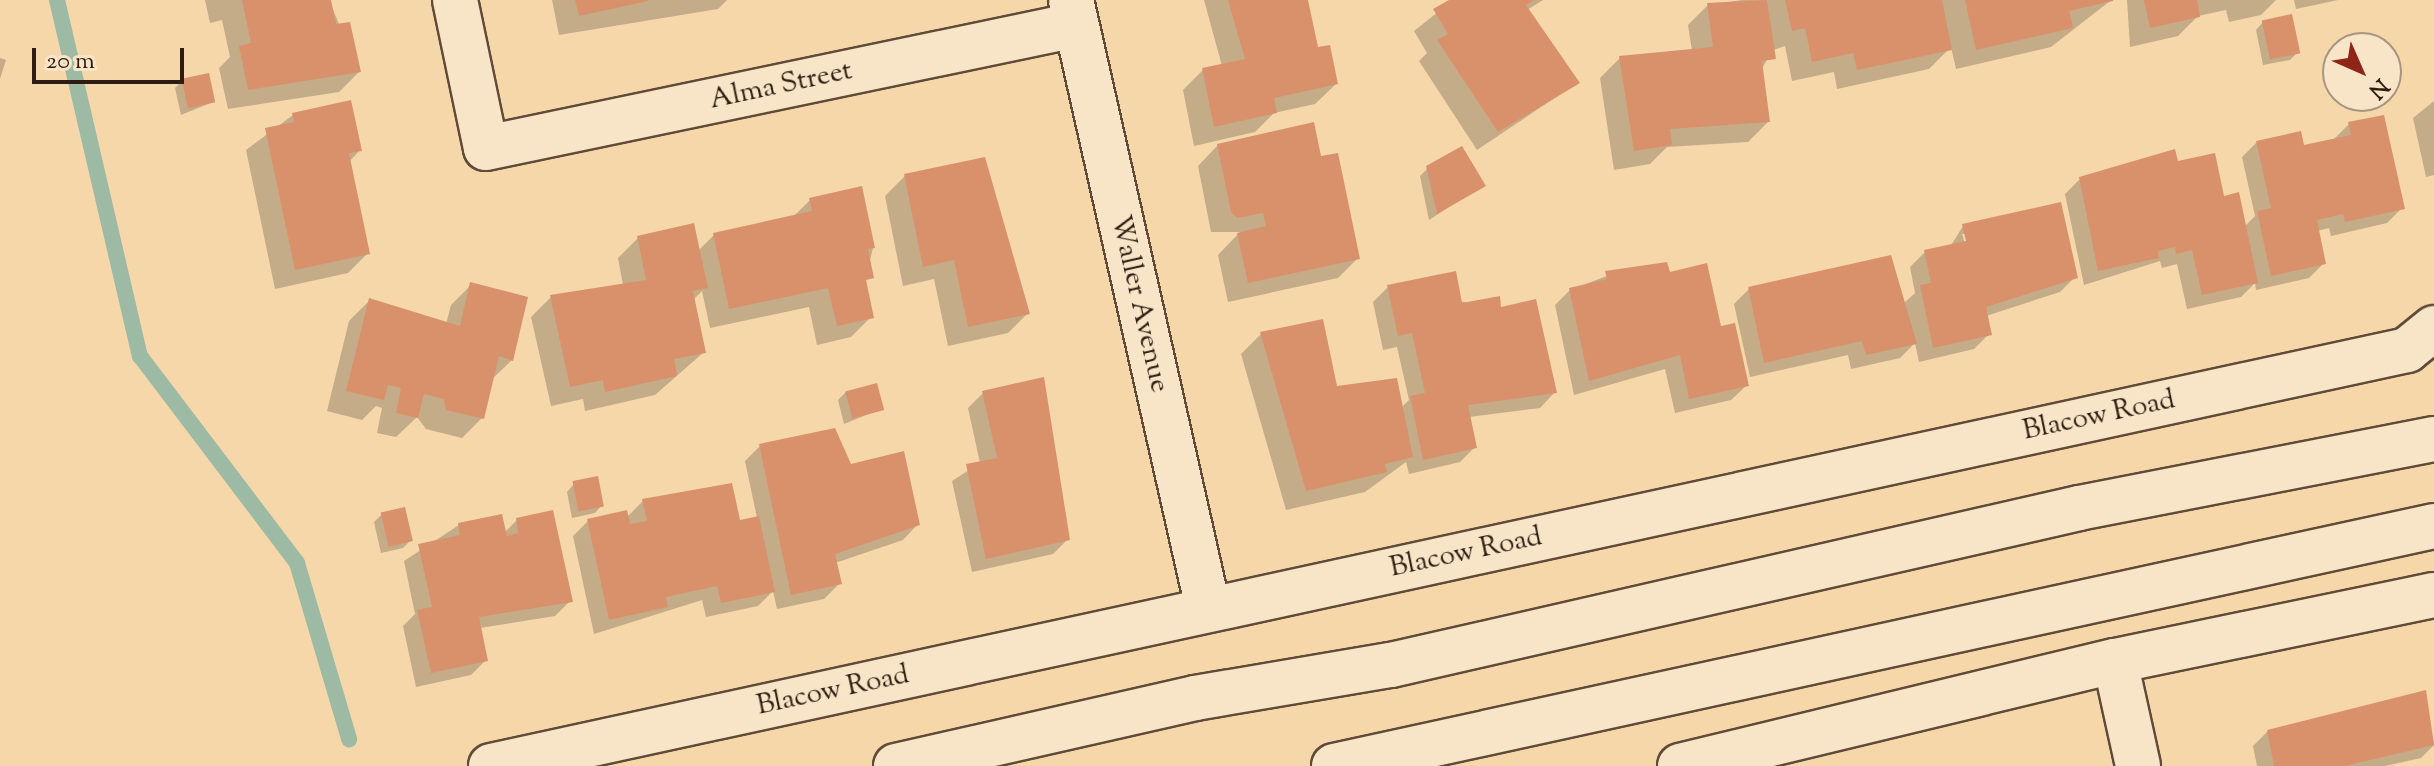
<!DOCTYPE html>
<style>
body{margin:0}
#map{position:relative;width:2434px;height:766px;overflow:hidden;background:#f5d7aa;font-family:"Sorts Mill Goudy",serif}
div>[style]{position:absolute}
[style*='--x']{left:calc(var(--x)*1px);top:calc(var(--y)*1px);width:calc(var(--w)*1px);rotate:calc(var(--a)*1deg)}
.shadow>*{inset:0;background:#0003}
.stream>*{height:16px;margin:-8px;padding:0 8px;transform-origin:8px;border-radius:8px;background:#9dbaa5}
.building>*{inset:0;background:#d9916c;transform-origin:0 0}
.roads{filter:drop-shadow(2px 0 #604b38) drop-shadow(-2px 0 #604b38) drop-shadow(0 2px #604b38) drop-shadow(0 -2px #604b38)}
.street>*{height:44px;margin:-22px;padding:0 22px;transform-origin:22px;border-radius:22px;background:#f8e5c8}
.secondary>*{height:44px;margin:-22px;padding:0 22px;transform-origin:22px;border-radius:22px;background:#f8e5c8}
span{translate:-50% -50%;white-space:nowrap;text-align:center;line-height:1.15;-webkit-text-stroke:8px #f8e5c8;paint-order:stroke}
.street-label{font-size:28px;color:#2e1c12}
.north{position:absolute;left:2322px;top:32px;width:80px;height:80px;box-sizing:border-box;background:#f8e5c8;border:2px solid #a7957f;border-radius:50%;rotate:135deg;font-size:22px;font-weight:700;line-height:32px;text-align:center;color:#2e1c12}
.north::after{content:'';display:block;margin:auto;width:28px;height:36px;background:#8f2418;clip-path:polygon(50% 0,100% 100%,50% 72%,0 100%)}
.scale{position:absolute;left:32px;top:48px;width:152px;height:36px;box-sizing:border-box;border:4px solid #2e1c12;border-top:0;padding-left:10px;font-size:24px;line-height:28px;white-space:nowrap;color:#2e1c12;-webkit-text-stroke:6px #f8e5c8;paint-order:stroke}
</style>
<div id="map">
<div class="shadow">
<i style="clip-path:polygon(205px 0,329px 0,359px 72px,339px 92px,228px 109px,219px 68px,230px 57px,222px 20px,210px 23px)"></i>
<i style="clip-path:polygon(552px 0,727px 0,718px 9px,559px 35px)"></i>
<i style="clip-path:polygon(1204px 0,1306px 0,1316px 50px,1336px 84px,1315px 104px,1274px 113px,1255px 132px,1194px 146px,1183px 90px,1203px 70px,1222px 66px)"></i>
<i style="clip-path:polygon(1453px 0,1543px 0,1527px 10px,1577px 83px,1477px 150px,1419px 61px,1427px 53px,1414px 31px)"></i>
<i style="clip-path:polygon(1742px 0,2109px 0,2110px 1px,2051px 47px,1956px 69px,1951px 47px,1929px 69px,1837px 89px,1834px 72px,1792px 81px,1785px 46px,1773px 50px,1761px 70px,1768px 122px,1748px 142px,1667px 147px,1650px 164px,1614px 170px,1600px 78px,1620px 58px,1692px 51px,1688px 25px,1708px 5px)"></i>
<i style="clip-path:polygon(2127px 0,2276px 0,2261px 15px,2229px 22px,2226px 10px,2198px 16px,2178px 36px,2130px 47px)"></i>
<i style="clip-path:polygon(2294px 0,2338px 0,2296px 9px)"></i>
<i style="clip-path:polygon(2263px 22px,2298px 52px,2290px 60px,2263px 65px,2256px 30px)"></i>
<i style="clip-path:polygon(0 58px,6px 60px,0 79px)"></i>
<i style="clip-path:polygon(183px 80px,213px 102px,181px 115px,175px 88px)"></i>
<i style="clip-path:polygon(2434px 101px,2434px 175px,2426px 177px,2413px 118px)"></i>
<i style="clip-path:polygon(293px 115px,360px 150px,349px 162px,368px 253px,348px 273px,275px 289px,246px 150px)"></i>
<i style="clip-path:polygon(2349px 124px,2402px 208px,2387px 223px,2331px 236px,2329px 228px,2317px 231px,2324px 263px,2309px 278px,2256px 290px,2255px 283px,2241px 297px,2187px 309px,2177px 264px,2162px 268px,2160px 261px,2084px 285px,2065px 194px,2080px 179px,2177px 164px,2222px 198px,2244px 227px,2255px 216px,2242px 157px,2257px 142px,2302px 148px,2334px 139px)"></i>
<i style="clip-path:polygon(1218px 145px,1320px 158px,1358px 258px,1338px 278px,1228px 302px,1218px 255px,1240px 232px,1211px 232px,1198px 166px)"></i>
<i style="clip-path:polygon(1428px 168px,1483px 185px,1429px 220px,1420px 176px)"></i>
<i style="clip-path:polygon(905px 176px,1028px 313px,1008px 333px,948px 346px,934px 279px,903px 286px,885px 196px)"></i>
<i style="clip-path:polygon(810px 200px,873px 248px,864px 284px,871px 317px,851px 337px,817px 345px,809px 307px,710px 328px,702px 291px,693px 300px,704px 352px,655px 395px,585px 411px,583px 399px,551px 406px,531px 317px,551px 297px,623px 285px,618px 258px,638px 238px,698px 251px,714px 235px,792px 218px)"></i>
<i style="clip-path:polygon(evenodd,1963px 226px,2075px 277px,2060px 292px,1986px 316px,1989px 334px,1974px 349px,1919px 362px,1915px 343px,1900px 358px,1851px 369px,1848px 355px,1750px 377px,1734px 304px,1749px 289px,1903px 304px,1915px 293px,1910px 267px,1925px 252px,1950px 247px,1963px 226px,1962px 234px,1966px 234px,1967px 251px,1962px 234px)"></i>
<i style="clip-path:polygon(1625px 269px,1668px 274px,1719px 328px,1746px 386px,1731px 400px,1675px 413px,1665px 369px,1574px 395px,1555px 305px,1570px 290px)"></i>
<i style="clip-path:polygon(471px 285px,512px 360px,491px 380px,482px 418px,462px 438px,426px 429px,417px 417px,396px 437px,377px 433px,382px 408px,376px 406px,362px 420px,327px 411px,349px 321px,369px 301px,446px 324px,451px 305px)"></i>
<i style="clip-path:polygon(1388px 287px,1500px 309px,1554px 393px,1540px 408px,1469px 417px,1475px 447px,1460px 462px,1409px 474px,1406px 462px,1365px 492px,1286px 510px,1241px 354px,1261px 334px,1335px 388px,1401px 408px,1409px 400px,1397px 347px,1383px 350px,1373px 302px)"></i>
<i style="clip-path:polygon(846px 392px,881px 409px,844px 424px,838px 400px)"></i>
<i style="clip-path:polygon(983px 393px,1068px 539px,1053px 554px,972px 572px,952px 481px,980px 463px,968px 408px)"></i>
<i style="clip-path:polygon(760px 446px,850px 466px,918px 524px,903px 540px,835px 563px,839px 584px,824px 599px,777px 609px,773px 591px,758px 606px,706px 617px,702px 600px,594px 634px,573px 536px,588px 521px,626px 518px,643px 501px,739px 522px,757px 518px,745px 461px)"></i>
<i style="clip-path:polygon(574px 484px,602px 505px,595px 513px,572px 518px,567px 492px)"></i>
<i style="clip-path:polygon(382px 514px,411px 540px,403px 548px,381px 553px,374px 522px)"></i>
<i style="clip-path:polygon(517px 520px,570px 601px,555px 616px,480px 628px,486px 660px,471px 675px,416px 687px,403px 626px,415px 614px,404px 561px,459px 525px,505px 532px)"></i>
<i style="clip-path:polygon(2425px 693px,2434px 745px,2421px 758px,2385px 766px,2257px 766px,2253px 746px,2268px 731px)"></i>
</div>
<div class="stream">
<i style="--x:57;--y:0;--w:366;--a:76.9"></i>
<i style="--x:140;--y:356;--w:260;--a:52.8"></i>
<i style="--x:297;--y:563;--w:184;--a:73.5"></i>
</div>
<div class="building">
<i style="clip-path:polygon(242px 0,331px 0,336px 24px,350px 22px,361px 72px,248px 90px,239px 46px,251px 43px)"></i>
<i style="clip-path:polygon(575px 0,648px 0,648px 1px,579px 16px)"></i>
<i style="clip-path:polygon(1228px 0,1308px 0,1318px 47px,1330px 45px,1338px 84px,1274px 98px,1277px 113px,1214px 127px,1202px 68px,1245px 59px)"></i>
<i style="clip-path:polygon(1449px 0,1534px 0,1526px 5px,1580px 83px,1498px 132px,1437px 40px,1448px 34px,1433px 9px)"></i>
<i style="clip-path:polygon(1767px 0,1776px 59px,1762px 61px,1770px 122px,1670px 129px,1672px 145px,1634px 151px,1619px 56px,1713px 47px,1707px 3px)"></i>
<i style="clip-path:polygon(1785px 0,1942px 0,1952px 50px,1857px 70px,1853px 53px,1812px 62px,1805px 28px,1792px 31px)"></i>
<i style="clip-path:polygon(1965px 0,2113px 0,2113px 1px,2069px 11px,2073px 28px,1976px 50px)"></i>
<i style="clip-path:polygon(2144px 0,2197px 0,2200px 17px,2150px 28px)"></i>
<i style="left:2292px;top:14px;width:40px;height:31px;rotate:78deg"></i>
<i style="left:209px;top:73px;width:30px;height:28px;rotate:78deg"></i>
<i style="clip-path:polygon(351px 100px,362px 151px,349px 153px,370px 254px,295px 270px,265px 128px,294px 122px,292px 113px)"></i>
<i style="clip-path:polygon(2384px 115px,2405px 209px,2345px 222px,2343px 214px,2317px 220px,2326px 264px,2271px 276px,2257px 211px,2271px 208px,2256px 141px,2301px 131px,2304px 145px,2351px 135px,2348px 122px)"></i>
<i style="clip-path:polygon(1314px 122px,1321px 156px,1338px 153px,1360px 259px,1248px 283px,1237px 233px,1266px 226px,1263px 213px,1237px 218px,1231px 212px,1217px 144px)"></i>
<i style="clip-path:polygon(1462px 146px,1486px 186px,1437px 214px,1426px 166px)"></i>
<i style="clip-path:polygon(2175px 149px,2178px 161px,2215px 153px,2224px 196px,2239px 192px,2258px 283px,2202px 295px,2192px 250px,2176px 254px,2175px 247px,2158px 251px,2159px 258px,2098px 271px,2079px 177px)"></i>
<i style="clip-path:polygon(985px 157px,1030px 314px,968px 327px,954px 260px,923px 267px,904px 174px)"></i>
<i style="clip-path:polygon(862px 186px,875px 248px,868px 249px,874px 278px,866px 280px,874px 318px,837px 326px,828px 288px,729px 309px,713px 233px,812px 211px,809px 198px)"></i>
<i style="clip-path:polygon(2061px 202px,2078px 278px,1986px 307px,1992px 335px,1933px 348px,1920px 285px,1931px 283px,1924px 250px,1966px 241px,1962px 224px)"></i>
<i style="clip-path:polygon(694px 223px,708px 288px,693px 291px,706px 353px,674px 359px,677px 376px,605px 392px,603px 380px,570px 387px,550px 295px,646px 280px,637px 236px)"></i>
<i style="clip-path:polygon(1891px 255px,1917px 344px,1866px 355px,1862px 341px,1764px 363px,1748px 287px)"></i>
<i style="clip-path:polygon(1667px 262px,1670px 272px,1707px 263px,1721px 326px,1735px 323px,1749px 386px,1689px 399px,1680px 355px,1589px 381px,1569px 288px,1607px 279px,1605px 271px)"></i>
<i style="clip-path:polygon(1456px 271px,1462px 303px,1500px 296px,1501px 307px,1536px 299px,1557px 393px,1468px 405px,1477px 448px,1423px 460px,1410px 396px,1425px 393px,1412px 333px,1398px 336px,1387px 285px)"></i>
<i style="clip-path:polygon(470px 282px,528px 297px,513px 361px,499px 356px,484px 419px,446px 410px,444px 399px,424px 394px,418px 418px,396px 413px,401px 388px,388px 385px,384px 400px,346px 391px,369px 298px,460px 326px)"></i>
<i style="clip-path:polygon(1323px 319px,1337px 386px,1397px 378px,1413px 457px,1385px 464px,1387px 472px,1306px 491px,1260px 332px)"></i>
<i style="clip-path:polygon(1044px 377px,1070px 540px,986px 559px,966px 464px,997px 458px,982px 391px)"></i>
<i style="left:877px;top:383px;width:28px;height:33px;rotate:75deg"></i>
<i style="clip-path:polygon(835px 428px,851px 464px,904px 451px,920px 525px,835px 554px,842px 584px,791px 595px,759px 444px)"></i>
<i style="left:598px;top:476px;width:31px;height:26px;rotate:79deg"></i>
<i style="clip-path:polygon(732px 483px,740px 520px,759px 516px,775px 592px,721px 603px,717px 586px,666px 597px,668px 607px,609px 620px,587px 519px,627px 510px,630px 524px,647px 521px,642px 499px)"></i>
<i style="left:405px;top:507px;width:35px;height:25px;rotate:77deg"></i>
<i style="clip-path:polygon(553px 510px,573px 602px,479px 617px,488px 661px,431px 673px,417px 610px,432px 607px,418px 544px,460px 535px,458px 523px,502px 514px,507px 536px,518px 533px,516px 518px)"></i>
<i style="clip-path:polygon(2426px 690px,2434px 745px,2345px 766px,2274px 766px,2267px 730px)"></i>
</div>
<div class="roads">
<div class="street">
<i style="--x:455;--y:0;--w:151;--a:78.2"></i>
<i style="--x:486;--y:148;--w:603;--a:-11.78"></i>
<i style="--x:1071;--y:0;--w:623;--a:77.3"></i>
<i style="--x:2115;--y:661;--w:107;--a:77.6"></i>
<i style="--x:491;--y:766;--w:1961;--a:-12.25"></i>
<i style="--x:2407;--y:350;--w:35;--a:-39"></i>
<i style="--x:1680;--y:766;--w:447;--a:-13.6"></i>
<i style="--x:2115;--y:661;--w:326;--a:-11.7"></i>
</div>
<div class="secondary">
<i style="--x:896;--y:766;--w:307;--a:-12.8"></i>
<i style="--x:1195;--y:698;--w:199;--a:-9.6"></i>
<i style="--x:1391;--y:665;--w:706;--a:-12.85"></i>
<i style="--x:2079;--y:508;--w:362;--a:-11"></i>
<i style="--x:1334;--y:766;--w:1126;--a:-12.31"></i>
</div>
</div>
<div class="street-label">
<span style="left:781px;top:86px;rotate:-12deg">Alma Street</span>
<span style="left:1139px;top:304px;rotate:77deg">Waller Avenue</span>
<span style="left:2099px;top:416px;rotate:-12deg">Blacow Road</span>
<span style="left:1466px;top:553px;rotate:-12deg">Blacow Road</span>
<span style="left:833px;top:691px;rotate:-12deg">Blacow Road</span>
</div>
<div class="north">N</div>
<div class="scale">20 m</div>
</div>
